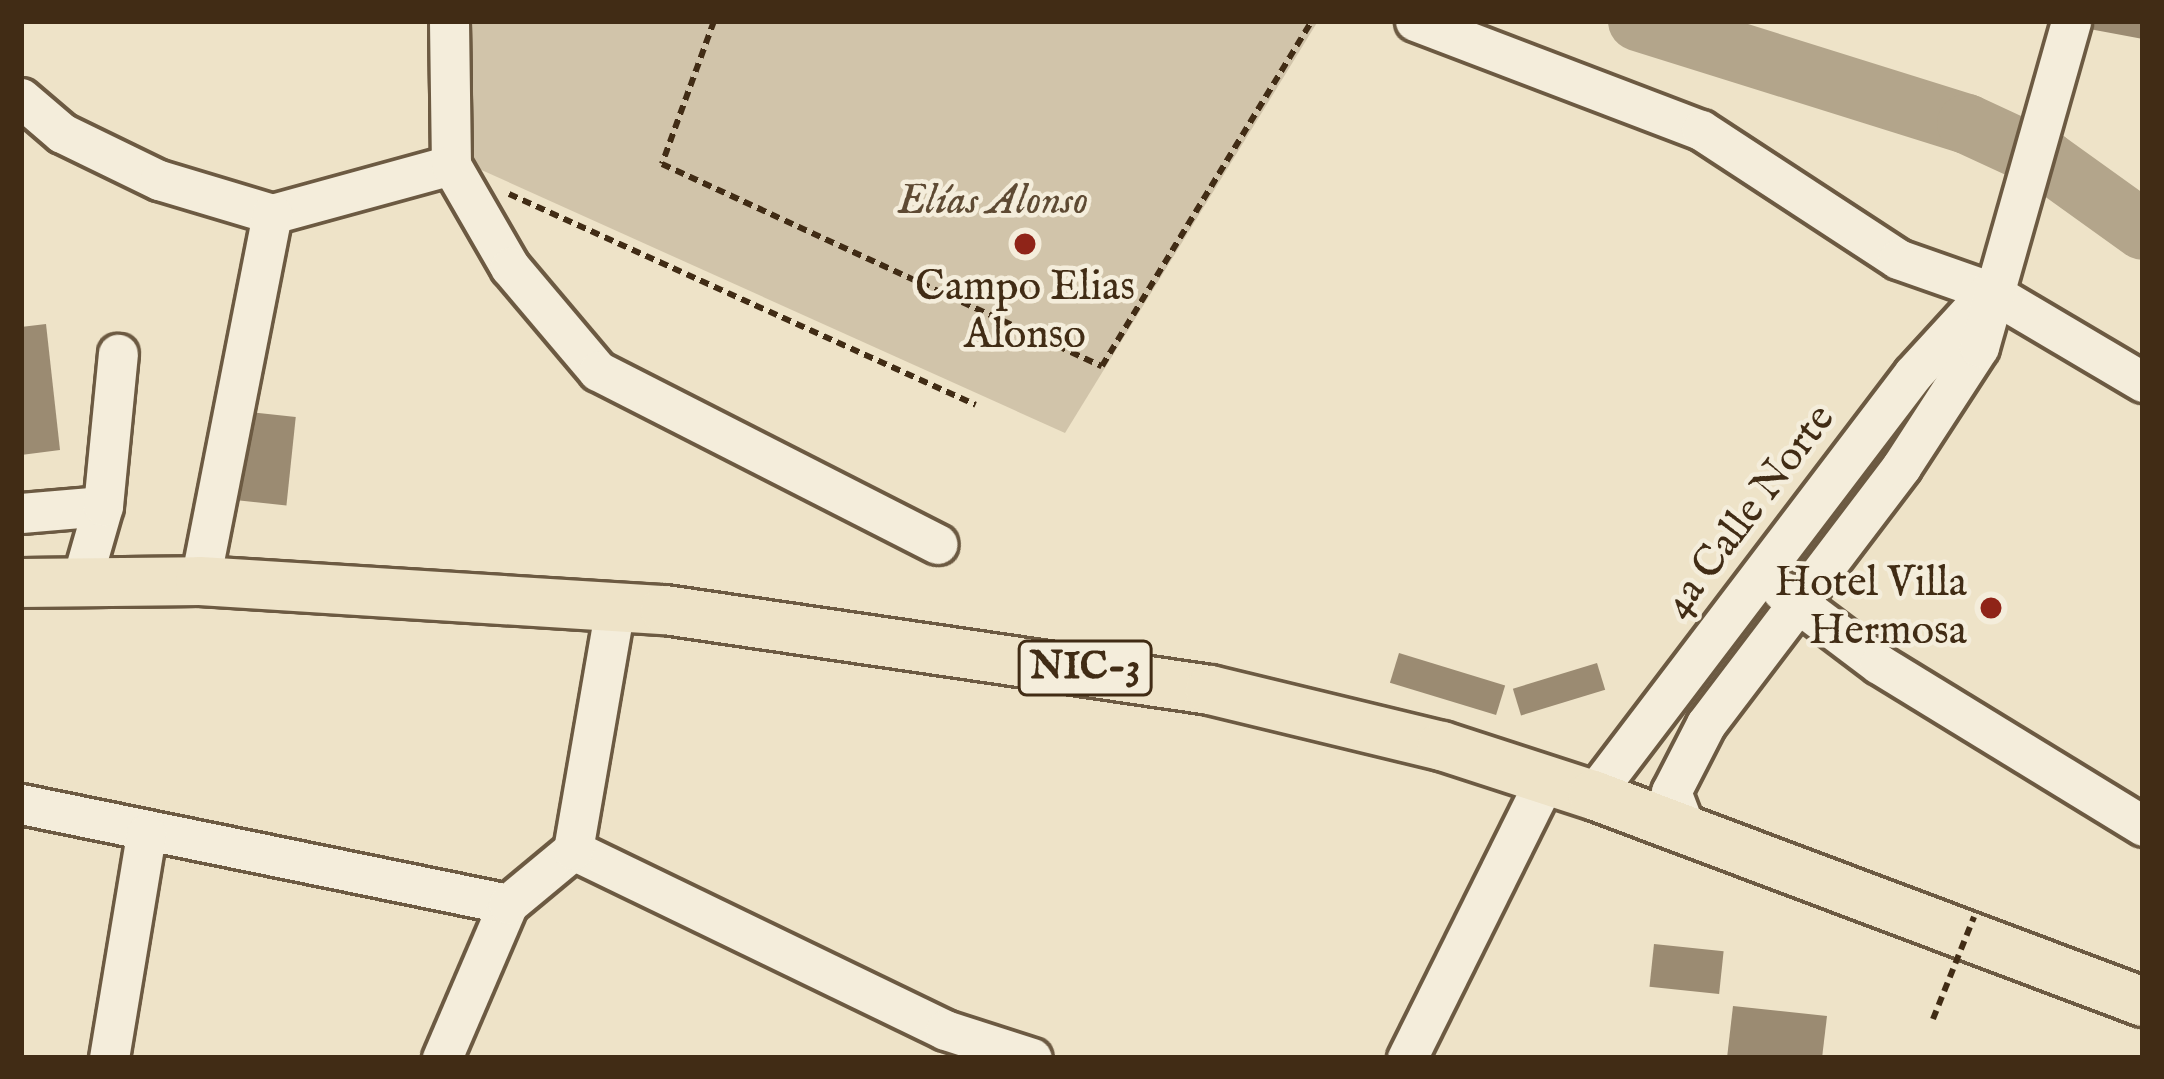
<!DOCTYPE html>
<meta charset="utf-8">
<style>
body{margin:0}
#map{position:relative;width:2164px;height:1079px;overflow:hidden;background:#eee3c8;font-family:"IM FELL English",serif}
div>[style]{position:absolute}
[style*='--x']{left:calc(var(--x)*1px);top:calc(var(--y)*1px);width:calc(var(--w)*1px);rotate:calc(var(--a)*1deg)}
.green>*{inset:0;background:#d1c4aa}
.river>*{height:60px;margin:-30px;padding:0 30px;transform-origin:30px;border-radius:30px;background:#b3a58b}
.building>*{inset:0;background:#9b8b72;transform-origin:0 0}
.path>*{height:6px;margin-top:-3px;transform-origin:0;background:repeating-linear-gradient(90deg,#412c15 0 9px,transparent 0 15px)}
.roads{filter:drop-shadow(3px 0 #6c5a42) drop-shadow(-3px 0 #6c5a42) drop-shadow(0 3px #6c5a42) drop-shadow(0 -3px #6c5a42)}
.minor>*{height:39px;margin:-19.5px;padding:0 19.5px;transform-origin:19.5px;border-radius:19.5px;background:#f4eddb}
.major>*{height:48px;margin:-24px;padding:0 24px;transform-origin:24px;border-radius:24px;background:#eee3c8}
.path-bridge>*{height:6px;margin-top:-3px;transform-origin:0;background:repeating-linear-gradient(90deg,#412c15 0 9px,transparent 0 15px)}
.dots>*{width:33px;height:33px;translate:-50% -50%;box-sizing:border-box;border:6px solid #f4eddb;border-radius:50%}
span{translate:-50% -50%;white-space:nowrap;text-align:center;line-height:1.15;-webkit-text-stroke:9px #f4eddb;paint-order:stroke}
.shield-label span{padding:3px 9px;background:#f4eddb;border:3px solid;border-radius:9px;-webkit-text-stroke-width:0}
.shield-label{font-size:39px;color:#412c15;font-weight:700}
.park-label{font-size:42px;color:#5e4a33;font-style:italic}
.poi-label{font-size:42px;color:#412c15}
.right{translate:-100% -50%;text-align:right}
.street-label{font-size:42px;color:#412c15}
.frame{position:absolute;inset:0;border:24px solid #412c15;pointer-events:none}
</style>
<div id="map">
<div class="green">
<i style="clip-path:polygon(449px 21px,1318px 21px,1065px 433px,477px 168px,447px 102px)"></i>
</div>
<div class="river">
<i style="--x:1638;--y:21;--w:345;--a:17.4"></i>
<i style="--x:1967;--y:124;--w:88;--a:24.8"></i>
<i style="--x:2047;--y:161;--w:118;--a:35.7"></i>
</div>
<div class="building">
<i style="clip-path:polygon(2086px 21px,2143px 21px,2143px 39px,2084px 28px)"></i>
<i style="clip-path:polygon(46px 324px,60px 450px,21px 455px,21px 327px)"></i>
<i style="left:249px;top:412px;width:47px;height:89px;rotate:6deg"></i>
<i style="left:1399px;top:653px;width:111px;height:31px;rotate:17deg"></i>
<i style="left:1597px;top:663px;width:28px;height:88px;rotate:73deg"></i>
<i style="left:1654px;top:944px;width:70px;height:43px;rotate:6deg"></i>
<i style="clip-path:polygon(1733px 1006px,1827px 1016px,1822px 1058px,1727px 1058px)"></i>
</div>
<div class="path">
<i style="--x:714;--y:21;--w:152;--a:110"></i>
<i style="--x:662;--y:164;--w:484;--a:24.7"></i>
<i style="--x:1102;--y:366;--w:404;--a:-58.7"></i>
<i style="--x:509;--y:194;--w:512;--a:24.31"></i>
</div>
<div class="roads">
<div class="minor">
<i style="--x:1415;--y:21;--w:306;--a:20.9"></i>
<i style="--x:1701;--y:130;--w:235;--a:33.2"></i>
<i style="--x:1898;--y:259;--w:96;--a:19.4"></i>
<i style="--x:1989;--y:291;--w:179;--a:30.6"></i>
<i style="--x:21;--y:98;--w:54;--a:40.5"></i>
<i style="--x:62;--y:133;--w:108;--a:25.9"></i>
<i style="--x:159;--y:180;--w:118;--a:16.7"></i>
<i style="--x:272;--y:214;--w:186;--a:-15.3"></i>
<i style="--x:451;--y:165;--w:144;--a:-90.8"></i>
<i style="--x:451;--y:165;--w:118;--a:60"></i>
<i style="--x:510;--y:267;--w:136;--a:49.8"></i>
<i style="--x:598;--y:371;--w:381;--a:27"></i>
<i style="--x:21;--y:513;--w:82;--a:-4.9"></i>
<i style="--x:82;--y:579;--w:76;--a:-74"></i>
<i style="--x:103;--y:506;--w:153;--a:-84.4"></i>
<i style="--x:200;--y:581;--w:374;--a:-78.9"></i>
<i style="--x:1782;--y:591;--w:121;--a:37"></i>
<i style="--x:1879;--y:664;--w:310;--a:31.5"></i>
<i style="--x:1593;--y:795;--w:529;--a:-52.76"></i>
<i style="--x:1913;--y:374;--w:113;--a:-47.5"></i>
<i style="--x:21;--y:804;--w:497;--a:11.6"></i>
<i style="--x:1685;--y:828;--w:39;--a:-111"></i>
<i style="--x:1671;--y:792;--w:76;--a:-62.8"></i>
<i style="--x:1706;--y:724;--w:323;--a:-52.8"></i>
<i style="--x:1901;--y:467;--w:143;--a:-57"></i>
<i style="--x:1979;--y:347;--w:339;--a:-74.2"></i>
<i style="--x:573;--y:850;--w:413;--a:25.8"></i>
<i style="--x:945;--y:1030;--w:91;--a:17.8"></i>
<i style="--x:109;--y:1058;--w:227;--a:-80.6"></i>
<i style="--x:442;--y:1058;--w:168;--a:-66.8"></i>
<i style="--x:508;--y:904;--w:85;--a:-39.7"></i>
<i style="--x:573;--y:850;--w:247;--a:-80.2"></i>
<i style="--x:1407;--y:1058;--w:310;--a:-63.6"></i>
</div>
<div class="major">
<i style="--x:21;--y:583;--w:179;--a:-0.6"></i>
<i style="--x:200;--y:581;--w:466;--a:3.6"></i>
<i style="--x:665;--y:610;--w:551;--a:8.35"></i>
<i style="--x:1210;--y:690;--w:239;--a:13.6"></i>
<i style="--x:1442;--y:746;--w:159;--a:18"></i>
<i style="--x:1593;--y:795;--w:588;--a:20.62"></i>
</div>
</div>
<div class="path-bridge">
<i style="--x:1933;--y:1019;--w:110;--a:-68.1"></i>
</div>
<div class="dots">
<i style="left:1025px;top:244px;background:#8f2418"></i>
<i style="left:1991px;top:608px;background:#8f2418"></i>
</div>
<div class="shield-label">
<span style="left:1085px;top:668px">NIC-3</span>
</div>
<div class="park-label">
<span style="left:993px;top:202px">Elías Alonso</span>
</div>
<div class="poi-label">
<span style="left:1025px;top:312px">Campo Elias<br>Alonso</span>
<span class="right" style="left:1967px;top:608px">Hotel Villa<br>Hermosa</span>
</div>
<div class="street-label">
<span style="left:1750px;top:512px;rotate:-53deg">4a Calle Norte</span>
</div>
<div class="frame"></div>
</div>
